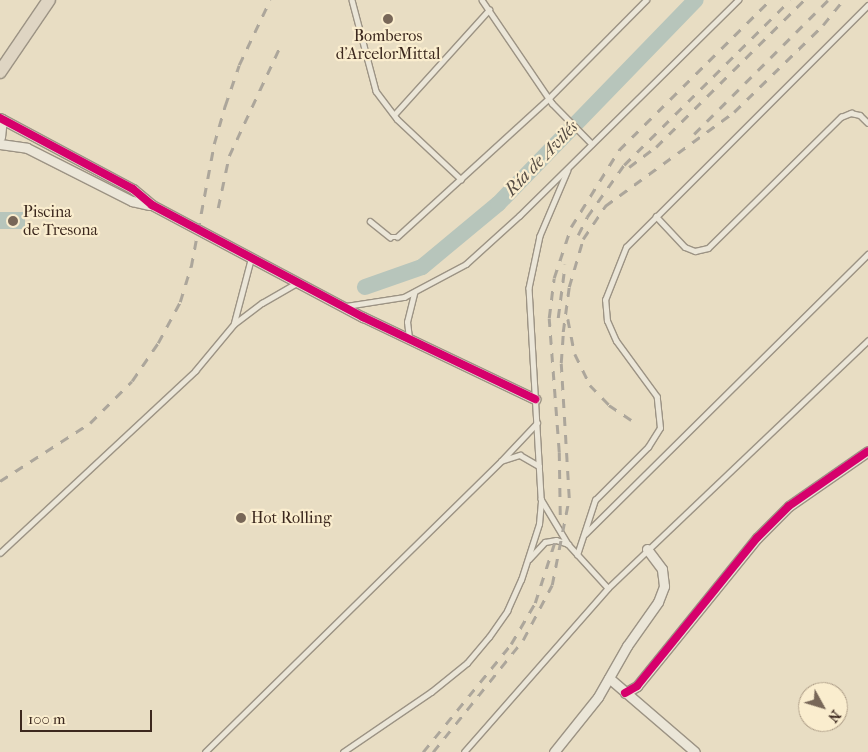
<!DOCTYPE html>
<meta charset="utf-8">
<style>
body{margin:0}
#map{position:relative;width:868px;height:752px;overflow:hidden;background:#e8ddc3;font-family:"IM FELL French Canon",serif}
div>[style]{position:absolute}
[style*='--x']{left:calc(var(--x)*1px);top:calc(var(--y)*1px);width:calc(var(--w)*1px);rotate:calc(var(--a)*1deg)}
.water>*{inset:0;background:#b7c5bb;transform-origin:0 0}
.river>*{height:16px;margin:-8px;padding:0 8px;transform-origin:8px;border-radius:8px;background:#b7c5bb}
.roads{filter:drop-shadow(1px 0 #9c9384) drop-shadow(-1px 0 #9c9384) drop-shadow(0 1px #9c9384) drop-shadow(0 -1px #9c9384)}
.service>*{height:4.5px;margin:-2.25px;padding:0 2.25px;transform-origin:2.25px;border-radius:2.25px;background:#ebe6d8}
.minor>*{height:9px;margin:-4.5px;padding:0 4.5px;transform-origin:4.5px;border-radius:4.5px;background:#ebe6d8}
.primary>*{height:12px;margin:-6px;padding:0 6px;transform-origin:6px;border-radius:6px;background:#dfd5c3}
.rail>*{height:2.5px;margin-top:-1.25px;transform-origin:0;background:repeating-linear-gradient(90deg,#aca69b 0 9px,transparent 0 18px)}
.cycleway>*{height:8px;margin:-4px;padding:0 4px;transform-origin:4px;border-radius:4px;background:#d6006c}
.dots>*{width:14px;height:14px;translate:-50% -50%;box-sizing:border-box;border:2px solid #faedce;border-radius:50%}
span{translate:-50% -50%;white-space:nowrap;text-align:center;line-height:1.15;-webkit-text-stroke:4.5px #faedce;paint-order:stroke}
.poi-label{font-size:16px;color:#3c281e}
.left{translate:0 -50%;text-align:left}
.water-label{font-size:18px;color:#564d44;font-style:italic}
.north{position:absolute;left:798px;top:682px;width:50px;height:50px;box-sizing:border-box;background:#faedce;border:1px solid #ae9e88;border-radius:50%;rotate:129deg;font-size:14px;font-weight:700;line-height:20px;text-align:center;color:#3c281e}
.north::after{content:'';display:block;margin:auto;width:18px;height:22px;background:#786758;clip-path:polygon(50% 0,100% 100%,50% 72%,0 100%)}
.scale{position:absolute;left:20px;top:710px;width:132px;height:22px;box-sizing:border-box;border:2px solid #3c281e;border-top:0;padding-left:6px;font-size:15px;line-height:18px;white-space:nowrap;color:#3c281e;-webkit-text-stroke:4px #faedce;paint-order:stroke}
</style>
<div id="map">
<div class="water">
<i style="left:0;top:212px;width:25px;height:17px"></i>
</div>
<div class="river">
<i style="--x:365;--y:287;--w:60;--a:-19.3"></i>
<i style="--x:422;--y:267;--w:99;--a:-39.7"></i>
<i style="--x:498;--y:204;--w:284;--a:-45.9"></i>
</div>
<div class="roads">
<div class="service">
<i style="--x:352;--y:0;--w:94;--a:75.2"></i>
<i style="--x:376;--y:91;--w:35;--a:53"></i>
<i style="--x:397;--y:119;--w:88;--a:43.2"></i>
<i style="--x:482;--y:0;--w:125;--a:55.8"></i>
<i style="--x:552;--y:103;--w:57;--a:45.7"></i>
<i style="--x:394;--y:115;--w:142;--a:-47.9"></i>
<i style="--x:568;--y:170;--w:72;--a:113"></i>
<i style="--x:540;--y:236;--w:53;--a:101.9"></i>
<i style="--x:529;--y:288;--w:211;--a:86.7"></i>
<i style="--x:541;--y:499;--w:52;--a:59"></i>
<i style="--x:568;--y:544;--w:59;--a:47.7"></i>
<i style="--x:656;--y:216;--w:42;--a:46.9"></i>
<i style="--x:685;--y:247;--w:11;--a:22"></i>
<i style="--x:695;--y:251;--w:13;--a:-13"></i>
<i style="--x:708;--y:248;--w:187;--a:-44.6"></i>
<i style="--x:841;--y:117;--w:11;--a:-22"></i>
<i style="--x:851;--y:113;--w:9;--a:13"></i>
<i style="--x:860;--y:115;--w:11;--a:45"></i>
<i style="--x:370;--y:221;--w:26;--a:39"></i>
<i style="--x:390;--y:237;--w:7;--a:0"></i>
<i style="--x:397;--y:237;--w:206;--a:-42.4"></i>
<i style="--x:549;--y:98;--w:138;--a:-45.3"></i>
<i style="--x:346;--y:306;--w:59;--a:-8.8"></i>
<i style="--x:404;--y:297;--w:70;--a:-28"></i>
<i style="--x:466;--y:264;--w:72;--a:-42.2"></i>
<i style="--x:519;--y:216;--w:308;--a:-44.6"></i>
<i style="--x:234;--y:323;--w:67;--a:-75.3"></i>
<i style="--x:409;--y:338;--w:16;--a:-97"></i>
<i style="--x:407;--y:322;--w:30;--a:-76"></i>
<i style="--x:502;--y:460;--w:51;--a:-46.6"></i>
<i style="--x:585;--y:534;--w:398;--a:-44.7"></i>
<i style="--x:0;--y:553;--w:267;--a:-43"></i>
<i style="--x:195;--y:371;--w:61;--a:-50.3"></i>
<i style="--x:234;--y:324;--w:35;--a:-37"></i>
<i style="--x:262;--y:303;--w:39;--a:-30"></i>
<i style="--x:577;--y:555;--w:58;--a:-71.9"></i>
<i style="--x:595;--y:500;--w:75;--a:-45"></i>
<i style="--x:648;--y:447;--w:22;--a:-58"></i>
<i style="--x:660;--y:428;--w:31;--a:-96"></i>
<i style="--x:657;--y:397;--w:69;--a:-126.2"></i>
<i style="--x:616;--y:341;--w:22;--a:-114"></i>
<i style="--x:607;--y:321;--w:21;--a:-95"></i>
<i style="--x:605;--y:300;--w:57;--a:-68.4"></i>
<i style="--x:626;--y:247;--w:342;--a:-45"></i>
<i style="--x:529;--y:559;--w:23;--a:-47"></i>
<i style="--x:545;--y:542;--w:11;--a:-10"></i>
<i style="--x:556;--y:540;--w:13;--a:18"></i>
<i style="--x:205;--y:752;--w:415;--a:-44.5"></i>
<i style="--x:501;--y:461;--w:20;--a:-18"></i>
<i style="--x:520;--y:455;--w:22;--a:30"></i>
<i style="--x:343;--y:752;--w:107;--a:-34.3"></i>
<i style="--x:431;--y:692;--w:46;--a:-38.9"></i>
<i style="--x:467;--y:663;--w:34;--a:-50"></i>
<i style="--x:489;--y:637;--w:32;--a:-55"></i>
<i style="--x:507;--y:611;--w:34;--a:-66"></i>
<i style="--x:521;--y:580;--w:59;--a:-72.2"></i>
<i style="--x:539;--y:524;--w:24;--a:-85"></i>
<i style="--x:464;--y:752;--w:218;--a:-48.7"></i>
<i style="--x:608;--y:588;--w:359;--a:-43.6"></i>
</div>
<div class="minor">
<i style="--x:0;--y:118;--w:151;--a:28.1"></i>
<i style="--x:133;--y:189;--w:25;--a:40"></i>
<i style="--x:152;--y:205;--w:239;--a:28"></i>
<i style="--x:363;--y:317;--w:191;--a:25.5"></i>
<i style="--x:0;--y:137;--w:18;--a:-84"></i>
<i style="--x:0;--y:144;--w:27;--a:8"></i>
<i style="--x:27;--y:148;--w:118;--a:26.8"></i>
<i style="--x:132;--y:201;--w:18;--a:13"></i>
<i style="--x:609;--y:678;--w:113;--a:40.7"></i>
<i style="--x:625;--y:693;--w:14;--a:-30"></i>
<i style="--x:637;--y:686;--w:191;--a:-51"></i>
<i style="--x:757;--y:538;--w:45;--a:-45"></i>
<i style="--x:789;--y:506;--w:96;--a:-34.8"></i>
<i style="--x:554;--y:752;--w:70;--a:-51.3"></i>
<i style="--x:598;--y:697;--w:59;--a:-60.4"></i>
<i style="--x:627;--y:646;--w:54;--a:-54.8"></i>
<i style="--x:658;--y:602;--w:17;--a:-69"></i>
<i style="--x:664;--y:586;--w:17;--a:-97"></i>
<i style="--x:662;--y:569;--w:25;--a:-127"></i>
</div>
<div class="primary">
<i style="--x:0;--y:72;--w:87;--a:-55.8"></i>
</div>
</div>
<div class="rail">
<i style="--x:694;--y:134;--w:190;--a:-45"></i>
<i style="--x:629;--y:167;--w:34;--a:-37"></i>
<i style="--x:656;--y:147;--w:209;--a:-44.8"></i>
<i style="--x:218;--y:208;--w:53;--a:-78.1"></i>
<i style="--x:229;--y:156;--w:118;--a:-65"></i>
<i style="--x:578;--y:235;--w:20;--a:-63"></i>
<i style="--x:587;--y:217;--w:64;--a:-54.6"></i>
<i style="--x:624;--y:165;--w:234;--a:-44.8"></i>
<i style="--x:558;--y:318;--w:54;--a:-82.6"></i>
<i style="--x:568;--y:319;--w:36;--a:79"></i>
<i style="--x:575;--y:354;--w:34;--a:64"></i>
<i style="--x:590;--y:385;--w:28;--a:46"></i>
<i style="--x:609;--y:405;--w:27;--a:34"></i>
<i style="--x:0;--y:481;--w:107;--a:-32.8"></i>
<i style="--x:90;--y:423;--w:59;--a:-45"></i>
<i style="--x:132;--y:381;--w:46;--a:-55.6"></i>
<i style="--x:158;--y:343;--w:47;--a:-61.8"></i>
<i style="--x:180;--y:302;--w:37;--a:-73"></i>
<i style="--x:191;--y:267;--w:125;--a:-79.4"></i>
<i style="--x:214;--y:144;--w:40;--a:-74"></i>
<i style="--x:225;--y:106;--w:43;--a:-71.1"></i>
<i style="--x:239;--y:65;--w:72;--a:-64.5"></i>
<i style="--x:560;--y:515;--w:63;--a:-90.9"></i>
<i style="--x:559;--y:452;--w:134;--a:-94.3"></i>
<i style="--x:549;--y:318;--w:40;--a:-82.9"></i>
<i style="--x:554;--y:278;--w:54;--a:-71.6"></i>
<i style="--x:571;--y:227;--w:91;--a:-58.1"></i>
<i style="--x:619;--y:150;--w:213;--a:-44.8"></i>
<i style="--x:423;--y:752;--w:139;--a:-50.8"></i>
<i style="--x:511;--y:644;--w:48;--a:-59.7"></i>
<i style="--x:535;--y:603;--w:71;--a:-72.1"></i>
<i style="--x:433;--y:752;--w:144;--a:-51.2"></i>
<i style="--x:523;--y:640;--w:62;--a:-62.2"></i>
<i style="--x:552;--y:585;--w:89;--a:-78.9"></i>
<i style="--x:569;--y:498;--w:135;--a:-93.4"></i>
<i style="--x:561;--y:363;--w:31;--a:-86"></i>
<i style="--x:563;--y:332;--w:45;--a:-82.4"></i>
<i style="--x:569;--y:287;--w:50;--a:-73.7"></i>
<i style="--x:583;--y:239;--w:40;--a:-56"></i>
<i style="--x:605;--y:206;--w:160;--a:-36.1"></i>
<i style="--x:734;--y:112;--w:124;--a:-44.3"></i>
<i style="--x:823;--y:25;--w:32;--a:-51"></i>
</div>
<div class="cycleway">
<i style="--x:0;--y:118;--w:151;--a:28.1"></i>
<i style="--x:133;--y:189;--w:25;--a:40"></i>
<i style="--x:152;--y:205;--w:239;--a:28"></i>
<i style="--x:363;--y:317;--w:191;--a:25.5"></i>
<i style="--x:625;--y:693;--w:14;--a:-30"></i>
<i style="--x:637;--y:686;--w:191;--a:-51"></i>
<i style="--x:757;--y:538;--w:45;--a:-45"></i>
<i style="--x:789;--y:506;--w:96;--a:-34.8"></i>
</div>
<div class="dots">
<i style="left:388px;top:19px;background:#786758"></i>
<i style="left:13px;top:221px;background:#786758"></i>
<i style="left:241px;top:518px;background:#786758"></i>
</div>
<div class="poi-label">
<span style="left:388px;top:45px">Bomberos<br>d'ArcelorMittal</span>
<span class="left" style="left:23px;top:221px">Piscina<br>de Tresona</span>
<span class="left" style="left:251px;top:518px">Hot Rolling</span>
</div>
<div class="water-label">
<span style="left:542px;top:159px;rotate:-46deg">Ría de Avilés</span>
</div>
<div class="north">N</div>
<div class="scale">100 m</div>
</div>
